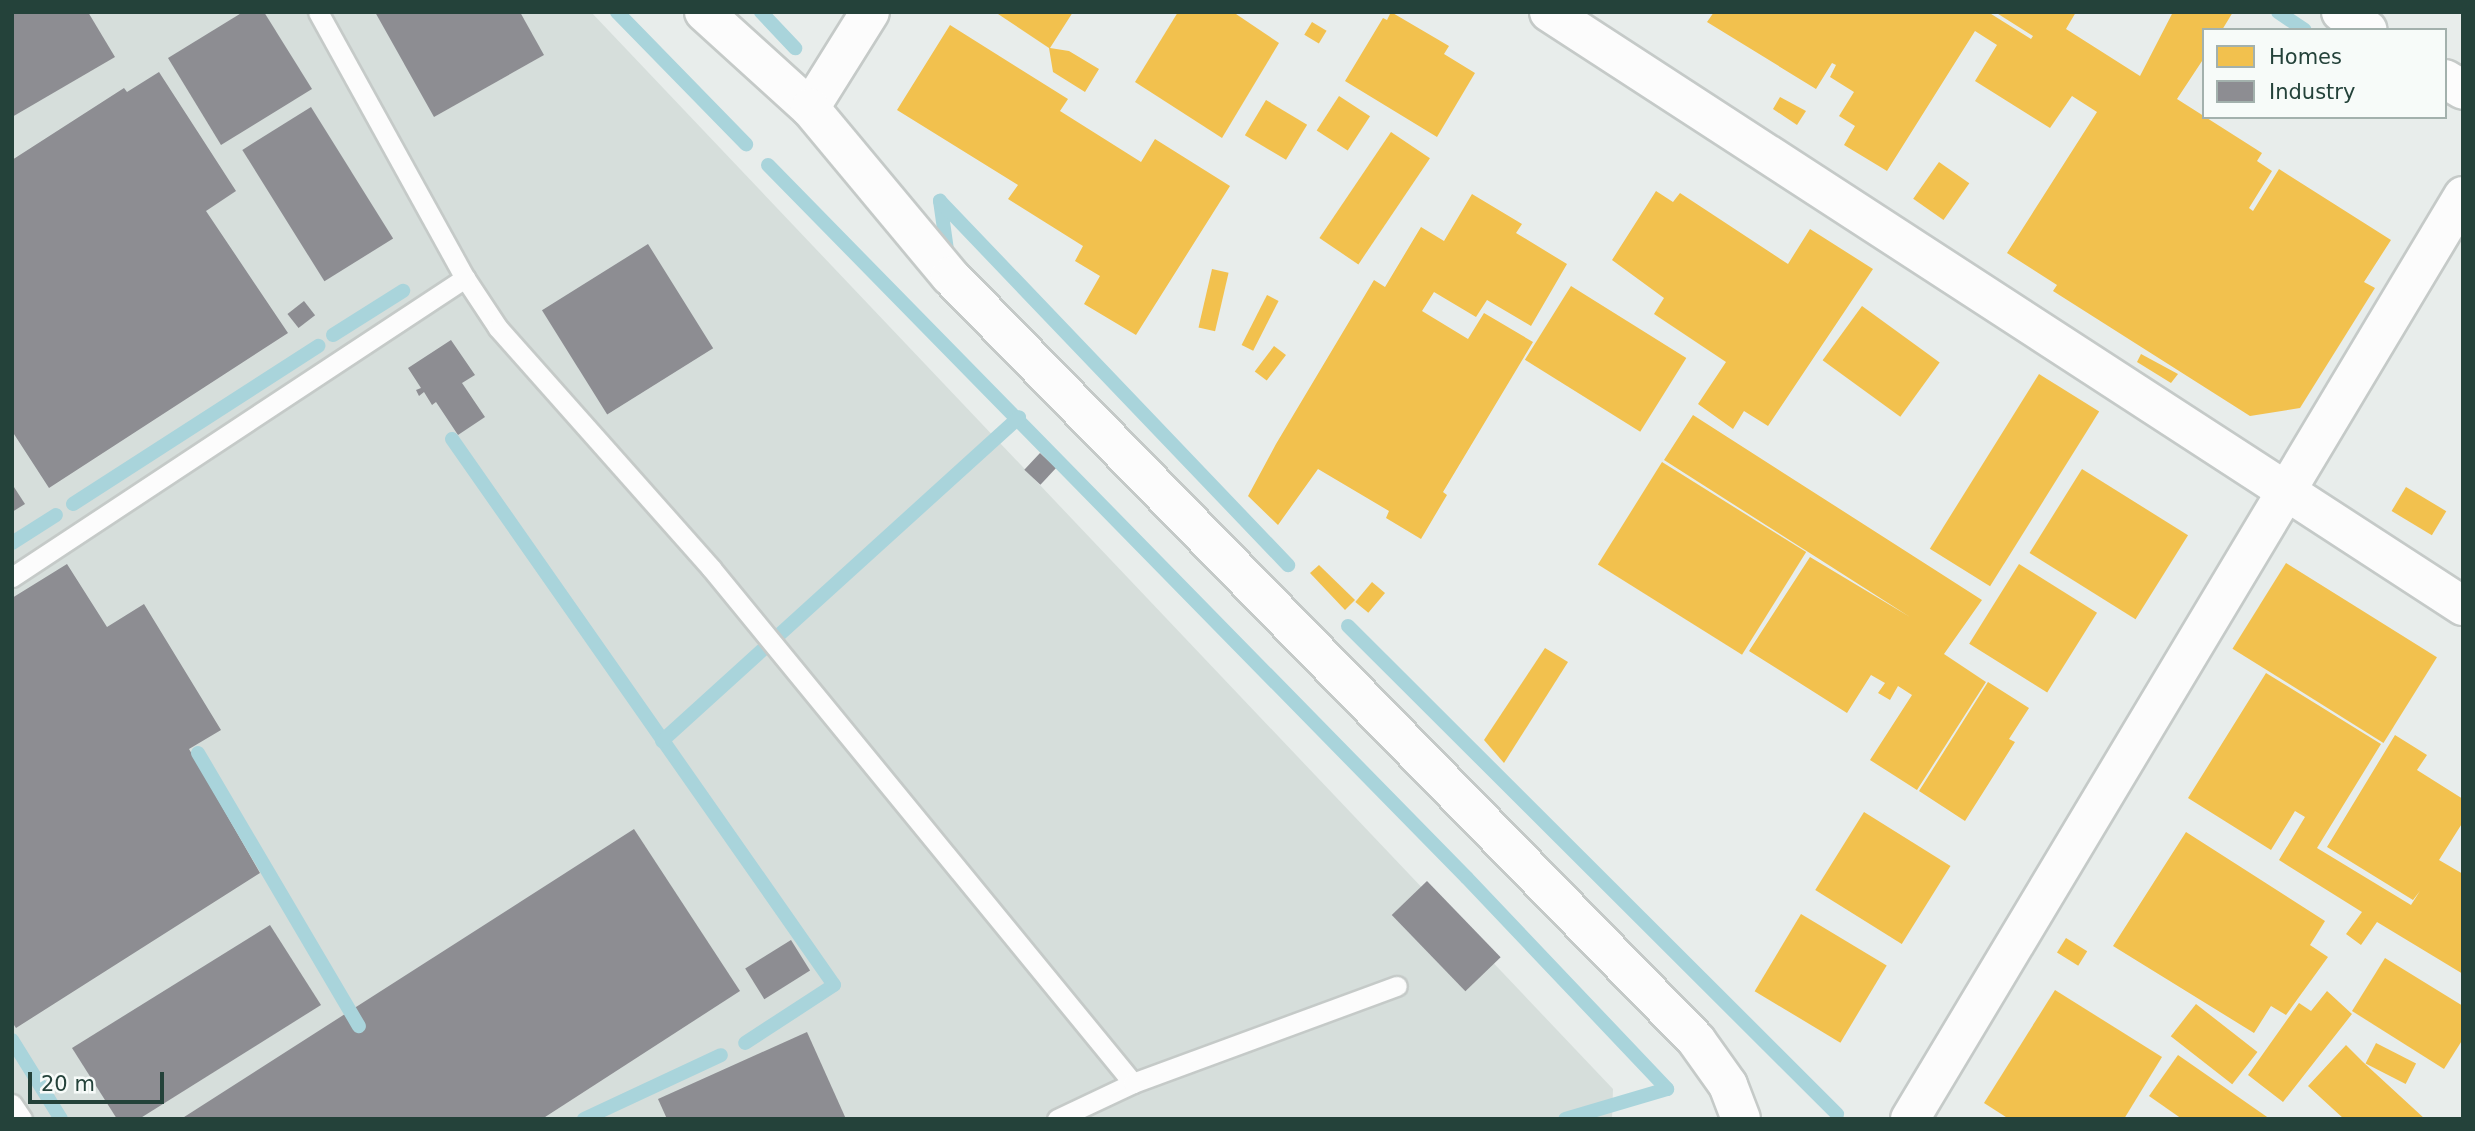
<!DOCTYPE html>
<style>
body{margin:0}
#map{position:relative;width:2475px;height:1131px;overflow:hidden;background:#e8edeb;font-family:"DejaVu Sans",sans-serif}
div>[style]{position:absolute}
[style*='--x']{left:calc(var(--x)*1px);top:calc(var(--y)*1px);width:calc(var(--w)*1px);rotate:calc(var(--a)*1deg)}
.built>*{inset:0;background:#d6dedb}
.homes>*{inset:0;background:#f2c14e;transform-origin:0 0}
.industry>*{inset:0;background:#8d8d92;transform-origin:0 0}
.stream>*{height:14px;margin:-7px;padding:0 7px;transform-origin:7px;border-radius:7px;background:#a9d4db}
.roads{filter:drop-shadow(2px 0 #c5cac8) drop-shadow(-2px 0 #c5cac8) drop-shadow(0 2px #c5cac8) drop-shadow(0 -2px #c5cac8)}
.service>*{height:19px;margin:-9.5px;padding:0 9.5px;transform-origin:9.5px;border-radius:9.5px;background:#fcfcfc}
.minor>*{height:38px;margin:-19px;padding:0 19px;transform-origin:19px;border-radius:19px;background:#fcfcfc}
.tertiary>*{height:38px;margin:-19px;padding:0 19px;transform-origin:19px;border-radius:19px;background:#fcfcfc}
span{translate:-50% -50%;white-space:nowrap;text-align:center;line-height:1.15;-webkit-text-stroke:7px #f7fbf9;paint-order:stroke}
.frame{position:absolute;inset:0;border:14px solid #24423a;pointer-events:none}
.legend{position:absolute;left:2202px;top:28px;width:245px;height:91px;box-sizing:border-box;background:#f7fbf9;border:2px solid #a3b1ad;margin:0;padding:9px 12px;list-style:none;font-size:21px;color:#24423a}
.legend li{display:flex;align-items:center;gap:14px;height:35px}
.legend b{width:35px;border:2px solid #a3b1ad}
.scale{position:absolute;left:28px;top:1072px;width:136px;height:32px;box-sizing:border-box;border:4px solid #24423a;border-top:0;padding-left:9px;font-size:21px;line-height:24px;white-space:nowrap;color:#24423a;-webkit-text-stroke:5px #f7fbf9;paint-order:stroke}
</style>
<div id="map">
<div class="built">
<i style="clip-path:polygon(12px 12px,591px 12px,1613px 1089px,1612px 1119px,12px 1119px)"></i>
</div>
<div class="homes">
<i style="clip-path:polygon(995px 12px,1073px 12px,1050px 48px,1069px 51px,1099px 69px,1085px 92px,1053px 72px,1049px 48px)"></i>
<i style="clip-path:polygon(1178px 12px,1233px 12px,1279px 43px,1222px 138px,1135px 82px)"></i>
<i style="clip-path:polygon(1391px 12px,1449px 46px,1444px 54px,1475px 73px,1437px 137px,1345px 81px,1383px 18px,1387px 20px)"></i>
<i style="clip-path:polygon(1714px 12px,1988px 12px,2031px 39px,2033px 36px,1995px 12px,2076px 12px,2066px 29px,2140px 76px,2173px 12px,2233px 12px,2222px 30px,2204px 30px,2204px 58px,2177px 99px,2262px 153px,2257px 161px,2272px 171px,2249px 208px,2253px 211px,2279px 169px,2391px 240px,2364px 282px,2375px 288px,2300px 408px,2250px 416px,2053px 291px,2057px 285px,2007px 253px,2097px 112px,2072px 96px,2050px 128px,1975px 81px,1997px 45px,1975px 31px,1887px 171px,1844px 145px,1855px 126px,1839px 116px,1854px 92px,1830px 77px,1836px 65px,1832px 63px,1816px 89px,1707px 22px)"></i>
<i style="left:1312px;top:22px;width:17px;height:15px;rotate:31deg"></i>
<i style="clip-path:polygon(950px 25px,1068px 99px,1060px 111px,1141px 162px,1155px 139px,1230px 186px,1136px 335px,1084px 304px,1100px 276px,1075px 261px,1083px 246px,1008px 199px,1018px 185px,897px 110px)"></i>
<i style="left:1339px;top:96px;width:37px;height:41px;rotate:33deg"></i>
<i style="clip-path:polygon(1780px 97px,1806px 111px,1797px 125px,1773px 109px)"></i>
<i style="left:1266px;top:100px;width:48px;height:41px;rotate:31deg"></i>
<i style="left:1391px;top:132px;width:47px;height:128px;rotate:34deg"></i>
<i style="left:1939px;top:162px;width:37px;height:45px;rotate:35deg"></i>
<i style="clip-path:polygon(1656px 191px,1673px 202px,1680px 193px,1788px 264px,1810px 229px,1873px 269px,1768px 426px,1744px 411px,1733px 429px,1698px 404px,1726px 362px,1654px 314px,1664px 298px,1612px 260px)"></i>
<i style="clip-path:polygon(1472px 194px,1522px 224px,1516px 233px,1567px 264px,1531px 326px,1487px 300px,1476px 317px,1434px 292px,1422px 311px,1468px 339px,1484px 313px,1533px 342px,1443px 492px,1447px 495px,1421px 539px,1386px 518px,1389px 511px,1318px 469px,1278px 525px,1248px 496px,1276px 444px,1374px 280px,1385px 287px,1421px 227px,1444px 241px)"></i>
<i style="left:1212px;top:269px;width:17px;height:60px;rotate:13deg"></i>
<i style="left:1571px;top:286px;width:136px;height:87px;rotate:32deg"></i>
<i style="left:1267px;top:295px;width:13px;height:56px;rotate:27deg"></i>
<i style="left:1862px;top:306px;width:96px;height:67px;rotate:36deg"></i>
<i style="left:1274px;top:346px;width:15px;height:32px;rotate:37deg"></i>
<i style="clip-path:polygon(2141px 354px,2178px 374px,2171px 383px,2137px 362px)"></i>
<i style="left:2039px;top:374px;width:71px;height:206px;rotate:32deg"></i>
<i style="clip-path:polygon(1693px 415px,1982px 600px,1944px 654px,1986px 682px,1917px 790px,1870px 760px,1912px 695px,1898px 686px,1890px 700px,1878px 693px,1885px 683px,1871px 675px,1847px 713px,1749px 651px,1810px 557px,1910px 617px,1664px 460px)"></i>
<i style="left:1662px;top:462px;width:170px;height:121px;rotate:32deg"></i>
<i style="left:2082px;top:469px;width:125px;height:99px;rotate:32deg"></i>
<i style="left:2406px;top:487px;width:47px;height:28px;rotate:31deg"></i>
<i style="left:2286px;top:563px;width:178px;height:101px;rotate:32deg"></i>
<i style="left:2019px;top:564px;width:92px;height:94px;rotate:32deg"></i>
<i style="clip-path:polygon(1319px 565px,1355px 600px,1345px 610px,1310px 573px)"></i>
<i style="left:1372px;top:582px;width:17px;height:26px;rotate:40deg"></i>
<i style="clip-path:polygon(1545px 648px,1568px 662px,1504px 763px,1484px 740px)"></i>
<i style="clip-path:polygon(2266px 673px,2381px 744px,2317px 848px,2411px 905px,2420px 891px,2413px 900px,2327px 847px,2395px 735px,2427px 755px,2417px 770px,2463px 799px,2463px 822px,2439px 860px,2463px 874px,2463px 974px,2377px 922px,2361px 945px,2346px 934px,2362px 912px,2279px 860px,2305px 817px,2295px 811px,2271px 850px,2188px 798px)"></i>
<i style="clip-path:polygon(1988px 682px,2029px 708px,2009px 739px,2015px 742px,1965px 821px,1919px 791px)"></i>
<i style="left:1864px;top:812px;width:102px;height:92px;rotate:32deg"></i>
<i style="clip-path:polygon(2186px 832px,2325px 921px,2310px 945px,2328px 957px,2286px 1015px,2271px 1006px,2254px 1033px,2113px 946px)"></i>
<i style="left:1801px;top:914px;width:100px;height:90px;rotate:31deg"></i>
<i style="left:2066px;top:938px;width:25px;height:17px;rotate:32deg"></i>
<i style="clip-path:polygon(2385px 958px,2463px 1006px,2463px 1039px,2444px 1069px,2352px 1011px)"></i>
<i style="clip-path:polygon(2055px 990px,2162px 1057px,2124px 1119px,2009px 1119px,1984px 1103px)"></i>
<i style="clip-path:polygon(2327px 991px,2352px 1014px,2283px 1102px,2248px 1075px,2299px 1003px,2311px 1011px)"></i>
<i style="left:2196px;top:1004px;width:78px;height:41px;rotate:38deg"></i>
<i style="left:2376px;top:1043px;width:45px;height:23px;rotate:27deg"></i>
<i style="clip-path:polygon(2346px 1045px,2363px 1062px,2425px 1119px,2344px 1119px,2308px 1086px)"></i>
<i style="clip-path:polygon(2178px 1055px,2270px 1119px,2182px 1119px,2149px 1096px)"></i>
</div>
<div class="industry">
<i style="clip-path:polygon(12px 12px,88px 12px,115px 57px,12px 117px)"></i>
<i style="clip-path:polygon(243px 12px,264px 12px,312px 89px,221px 145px,168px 58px)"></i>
<i style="clip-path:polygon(375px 12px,520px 12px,544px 55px,434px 117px)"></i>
<i style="clip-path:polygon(159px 72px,236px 191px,206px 211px,288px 333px,49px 488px,12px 431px,12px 160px,124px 88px,127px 92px)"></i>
<i style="left:311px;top:107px;width:155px;height:81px;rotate:58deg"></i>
<i style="left:648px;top:244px;width:123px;height:125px;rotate:58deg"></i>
<i style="left:304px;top:301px;width:18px;height:21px;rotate:52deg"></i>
<i style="clip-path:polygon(451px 340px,475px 375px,462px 383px,485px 417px,458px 435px,436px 402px,432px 405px,424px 392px,419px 396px,416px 390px,421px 388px,408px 368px)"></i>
<i style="left:1040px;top:453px;width:22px;height:23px;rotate:43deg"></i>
<i style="clip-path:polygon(12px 484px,25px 504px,12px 512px)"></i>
<i style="clip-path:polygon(67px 564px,107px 627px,144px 604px,221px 730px,189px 749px,260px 873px,16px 1028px,12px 1022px,12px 598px)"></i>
<i style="clip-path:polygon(634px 829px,740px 991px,542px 1119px,181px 1119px)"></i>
<i style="left:1427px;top:881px;width:106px;height:49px;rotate:46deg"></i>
<i style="clip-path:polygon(270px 925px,321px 1005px,139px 1119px,117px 1119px,72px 1048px)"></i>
<i style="left:791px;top:940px;width:36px;height:54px;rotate:58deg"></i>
<i style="clip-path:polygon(807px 1032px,846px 1119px,667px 1119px,658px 1099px)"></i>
</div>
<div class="stream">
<i style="--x:617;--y:12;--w:185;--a:45.7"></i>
<i style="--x:761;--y:12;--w:50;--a:46.6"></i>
<i style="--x:2278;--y:12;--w:32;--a:34"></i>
<i style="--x:768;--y:165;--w:998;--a:45.57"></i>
<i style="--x:1467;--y:878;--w:291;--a:46.5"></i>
<i style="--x:1667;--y:1089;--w:106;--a:163.6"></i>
<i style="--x:948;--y:257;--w:57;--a:-98.1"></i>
<i style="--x:940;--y:201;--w:504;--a:46.29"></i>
<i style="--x:333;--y:335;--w:83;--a:-32.2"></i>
<i style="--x:452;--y:439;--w:666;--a:55.02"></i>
<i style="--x:834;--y:985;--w:106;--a:146.9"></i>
<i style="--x:73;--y:504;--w:292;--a:-32.8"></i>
<i style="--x:12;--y:543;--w:52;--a:-32.5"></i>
<i style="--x:1348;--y:626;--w:691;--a:44.94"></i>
<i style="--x:662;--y:741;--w:482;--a:-42.2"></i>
<i style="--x:198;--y:753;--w:317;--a:59.5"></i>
<i style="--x:12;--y:1040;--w:93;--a:58.2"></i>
<i style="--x:584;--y:1119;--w:151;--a:-25"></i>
</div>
<div class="roads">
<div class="service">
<i style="--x:318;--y:12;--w:304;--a:61.1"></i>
<i style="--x:465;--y:278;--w:60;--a:56.6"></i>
<i style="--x:498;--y:328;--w:321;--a:48.4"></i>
<i style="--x:711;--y:568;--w:666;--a:50.67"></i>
<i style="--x:12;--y:577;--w:543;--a:-33.43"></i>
<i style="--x:12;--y:1104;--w:18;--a:56"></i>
<i style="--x:1057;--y:1119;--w:84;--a:-25.3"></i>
<i style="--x:1133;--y:1083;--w:281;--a:-20.2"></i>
</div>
<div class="minor">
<i style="--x:1549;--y:12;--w:1090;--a:33.02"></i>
<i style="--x:2341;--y:12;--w:32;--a:34"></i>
<i style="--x:2445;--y:79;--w:21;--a:31"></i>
<i style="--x:810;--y:108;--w:113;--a:-58"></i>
<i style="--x:1910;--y:1119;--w:1076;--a:-59.07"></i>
</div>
<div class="tertiary">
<i style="--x:704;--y:12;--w:143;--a:42.2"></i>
<i style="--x:810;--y:108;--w:219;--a:50.2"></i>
<i style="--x:950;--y:276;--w:1068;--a:45.68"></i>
<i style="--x:1696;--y:1040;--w:55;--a:54.6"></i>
<i style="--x:1728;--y:1085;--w:36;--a:69"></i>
</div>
</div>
<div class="frame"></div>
<ul class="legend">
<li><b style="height:19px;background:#f2c14e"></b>Homes</li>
<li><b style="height:19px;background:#8d8d92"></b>Industry</li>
</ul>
<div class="scale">20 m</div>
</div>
